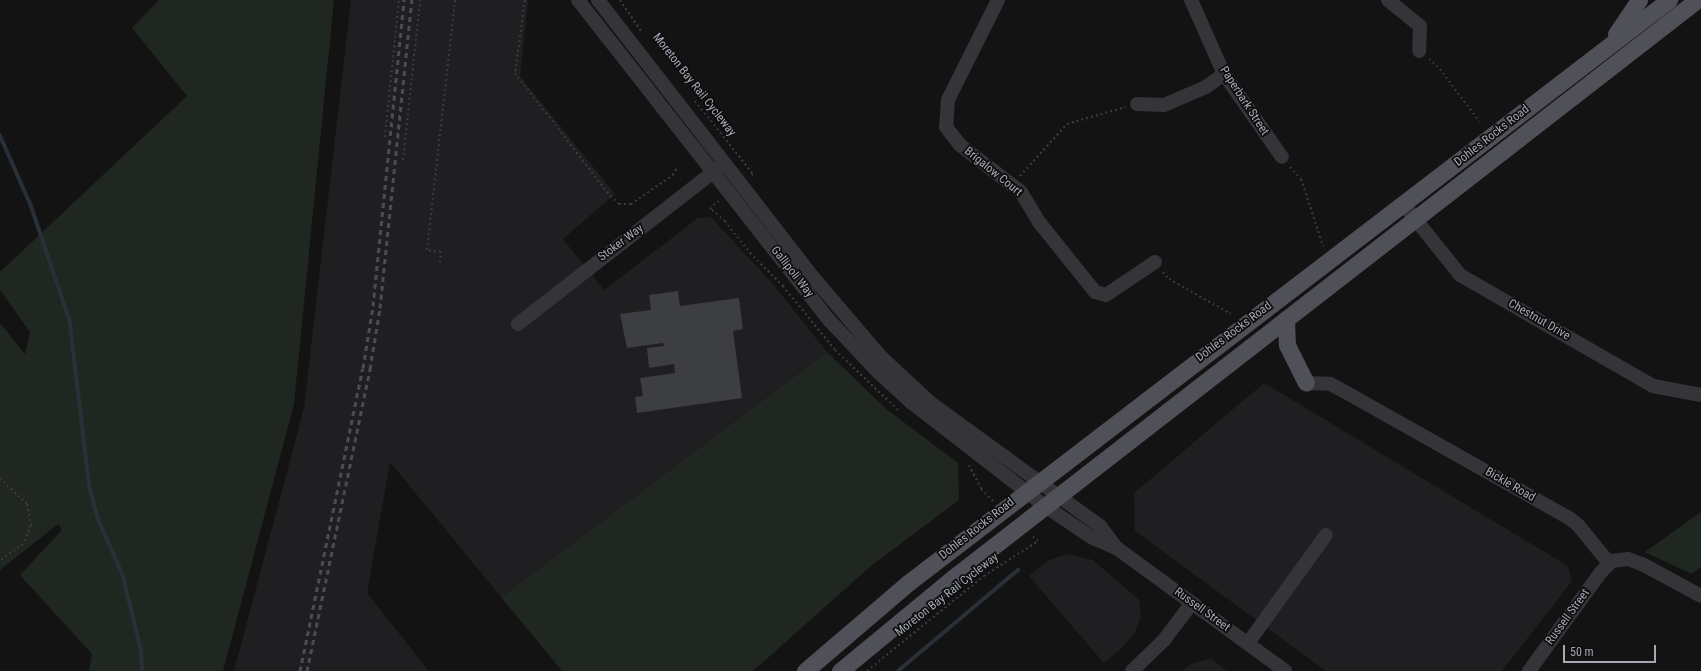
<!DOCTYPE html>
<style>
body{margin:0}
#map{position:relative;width:1701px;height:671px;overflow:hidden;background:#131314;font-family:"Roboto Condensed",sans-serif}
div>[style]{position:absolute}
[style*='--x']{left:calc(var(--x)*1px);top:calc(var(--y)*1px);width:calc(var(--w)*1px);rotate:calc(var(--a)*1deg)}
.built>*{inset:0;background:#1f1f21}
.green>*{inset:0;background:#1f2720}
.stream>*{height:3.5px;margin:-1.75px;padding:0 1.75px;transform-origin:1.75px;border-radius:1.75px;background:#2a3037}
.building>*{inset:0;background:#3d3e41}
.path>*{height:2px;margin-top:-1px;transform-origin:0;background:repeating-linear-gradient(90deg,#3a3b40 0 2px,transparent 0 5px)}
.minor>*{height:14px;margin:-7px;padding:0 7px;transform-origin:7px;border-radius:7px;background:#343439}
.major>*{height:17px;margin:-8.5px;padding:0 8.5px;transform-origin:8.5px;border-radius:8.5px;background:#505158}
.rail>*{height:3px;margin-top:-1.5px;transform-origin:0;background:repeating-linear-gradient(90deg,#4b4c52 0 5px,transparent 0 9px)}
span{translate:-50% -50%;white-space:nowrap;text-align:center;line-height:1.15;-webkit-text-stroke:3.5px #0e0e0f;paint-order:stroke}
.street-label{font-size:12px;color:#a5a9b4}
.scale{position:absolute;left:1563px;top:645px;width:93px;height:18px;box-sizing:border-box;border:2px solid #a5a9b4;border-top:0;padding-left:5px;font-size:12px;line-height:14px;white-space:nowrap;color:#a5a9b4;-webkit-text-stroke:3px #0e0e0f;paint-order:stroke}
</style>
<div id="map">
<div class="built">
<i style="clip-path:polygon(351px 0,528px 0,520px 76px,615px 194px,563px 239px,604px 290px,698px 218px,711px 217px,772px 283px,827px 352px,501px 597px,390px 462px,367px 593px,429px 671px,234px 671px,304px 408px)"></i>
<i style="clip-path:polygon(1264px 383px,1568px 566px,1572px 581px,1502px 671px,1326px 671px,1135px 531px,1134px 493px)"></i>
<i style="clip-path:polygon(1067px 554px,1093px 560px,1139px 600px,1141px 616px,1136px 630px,1125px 645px,1104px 663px,1029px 576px,1047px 561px)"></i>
<i style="clip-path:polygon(1211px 659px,1227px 671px,1182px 671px,1192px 663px)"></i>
</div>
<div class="green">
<i style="clip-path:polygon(159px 0,334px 0,294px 404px,223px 671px,89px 671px,92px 654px,20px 575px,62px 530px,58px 524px,0 570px,0 323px,25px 354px,30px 332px,0 290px,0 272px,187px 96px,132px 28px)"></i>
<i style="clip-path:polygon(827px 352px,885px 408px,958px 463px,959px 500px,871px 566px,753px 671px,562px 671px,501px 597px)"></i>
<i style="clip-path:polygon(1701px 512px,1701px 567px,1692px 574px,1645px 552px)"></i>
</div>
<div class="stream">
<i style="--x:0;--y:135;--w:77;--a:66.1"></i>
<i style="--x:31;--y:205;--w:122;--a:71.4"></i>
<i style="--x:70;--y:321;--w:168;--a:83.2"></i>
<i style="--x:90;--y:488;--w:31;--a:75"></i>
<i style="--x:98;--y:518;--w:62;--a:66.3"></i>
<i style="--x:123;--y:575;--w:76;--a:76.3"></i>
<i style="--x:141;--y:649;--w:22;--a:85"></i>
<i style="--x:898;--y:671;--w:157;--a:-40.1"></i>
</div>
<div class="building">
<i style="clip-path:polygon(678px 291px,680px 306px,739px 298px,743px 329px,733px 331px,742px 398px,637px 413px,635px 397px,643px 396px,640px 378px,675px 373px,674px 364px,649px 368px,647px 348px,664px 346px,663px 343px,627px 348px,620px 314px,651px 310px,649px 295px)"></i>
</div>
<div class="path">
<i style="--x:525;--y:0;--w:74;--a:97.8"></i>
<i style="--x:515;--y:73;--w:155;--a:52.3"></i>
<i style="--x:610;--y:196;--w:12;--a:42"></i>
<i style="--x:619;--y:204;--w:12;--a:0"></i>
<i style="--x:631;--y:204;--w:51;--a:-34.6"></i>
<i style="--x:673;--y:175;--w:10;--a:-61"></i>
<i style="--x:620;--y:0;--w:40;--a:56"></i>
<i style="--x:1429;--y:59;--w:15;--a:42"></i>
<i style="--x:1440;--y:69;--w:66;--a:53"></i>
<i style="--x:695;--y:101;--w:93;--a:51.5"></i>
<i style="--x:753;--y:174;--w:3;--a:135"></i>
<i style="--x:385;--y:137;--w:138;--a:-84.2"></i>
<i style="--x:403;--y:160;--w:161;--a:-83.9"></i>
<i style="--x:1290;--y:167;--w:16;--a:47"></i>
<i style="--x:1301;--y:179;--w:71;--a:71.8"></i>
<i style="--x:1020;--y:176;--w:70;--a:-47.9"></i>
<i style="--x:1067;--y:124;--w:61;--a:-16.1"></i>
<i style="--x:719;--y:201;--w:11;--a:142"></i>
<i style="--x:710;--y:208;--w:3;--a:45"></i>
<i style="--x:712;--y:210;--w:17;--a:40"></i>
<i style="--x:725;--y:221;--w:41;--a:52"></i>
<i style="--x:750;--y:253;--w:47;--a:45"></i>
<i style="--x:783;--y:286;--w:82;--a:50.9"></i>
<i style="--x:835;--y:350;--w:87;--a:43.6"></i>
<i style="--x:440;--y:263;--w:11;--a:-85"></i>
<i style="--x:441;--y:252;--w:14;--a:-172"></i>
<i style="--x:427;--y:250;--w:252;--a:-83.6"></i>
<i style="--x:1163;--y:272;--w:9;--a:49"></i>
<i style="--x:1169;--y:279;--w:71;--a:29.4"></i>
<i style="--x:969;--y:465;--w:27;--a:63"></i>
<i style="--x:981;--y:489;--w:17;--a:45"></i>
<i style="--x:0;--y:478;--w:37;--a:44"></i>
<i style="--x:27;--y:504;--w:21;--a:79"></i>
<i style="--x:31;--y:525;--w:21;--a:113"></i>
<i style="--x:23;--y:544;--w:29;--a:144"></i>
<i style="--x:867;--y:671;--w:151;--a:-39.1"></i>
<i style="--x:984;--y:576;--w:64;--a:-32.9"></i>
<i style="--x:1038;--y:541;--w:8;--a:-140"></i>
</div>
<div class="minor">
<i style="--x:578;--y:0;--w:407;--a:51.9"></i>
<i style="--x:829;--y:320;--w:71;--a:46.7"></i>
<i style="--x:878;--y:372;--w:46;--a:42.4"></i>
<i style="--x:912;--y:403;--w:168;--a:37.8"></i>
<i style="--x:1045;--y:506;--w:55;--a:34"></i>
<i style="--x:1091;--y:537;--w:30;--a:24"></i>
<i style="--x:1118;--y:549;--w:207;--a:36.1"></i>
<i style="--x:598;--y:0;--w:351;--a:52.2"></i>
<i style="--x:813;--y:277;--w:105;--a:49.6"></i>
<i style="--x:881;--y:357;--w:69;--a:42.7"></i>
<i style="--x:932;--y:404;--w:208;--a:36"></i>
<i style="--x:1100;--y:526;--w:26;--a:53"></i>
<i style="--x:998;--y:0;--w:112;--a:116.6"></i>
<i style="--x:948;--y:100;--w:27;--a:94"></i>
<i style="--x:946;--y:127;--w:23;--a:52"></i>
<i style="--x:960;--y:145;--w:77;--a:37.6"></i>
<i style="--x:1021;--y:192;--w:35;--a:59"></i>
<i style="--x:1039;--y:222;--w:90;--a:51.3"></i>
<i style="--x:1095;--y:292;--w:11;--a:15"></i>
<i style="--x:1106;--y:295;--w:59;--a:-34"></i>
<i style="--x:1191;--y:0;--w:81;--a:66"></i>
<i style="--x:1224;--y:74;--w:101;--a:55.1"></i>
<i style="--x:1388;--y:0;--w:41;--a:39.1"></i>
<i style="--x:1420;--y:26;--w:25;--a:92"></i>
<i style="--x:1137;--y:104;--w:27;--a:2"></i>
<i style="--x:1164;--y:105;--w:46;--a:-23.2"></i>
<i style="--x:1206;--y:87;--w:22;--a:-36"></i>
<i style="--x:1404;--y:205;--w:90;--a:51.3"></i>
<i style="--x:1460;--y:275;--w:223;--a:29.9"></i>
<i style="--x:1653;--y:386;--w:49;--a:10.6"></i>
<i style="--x:518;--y:324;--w:256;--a:-37.9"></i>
<i style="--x:1306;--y:383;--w:24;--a:2"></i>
<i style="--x:1330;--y:384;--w:11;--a:27"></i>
<i style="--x:1340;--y:389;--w:263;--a:29.4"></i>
<i style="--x:1569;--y:518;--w:11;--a:38"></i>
<i style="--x:1578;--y:525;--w:49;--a:50.8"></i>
<i style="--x:1248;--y:643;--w:133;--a:-54.2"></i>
<i style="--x:1132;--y:671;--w:45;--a:-44.1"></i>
<i style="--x:1164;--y:640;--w:46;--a:-52.9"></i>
<i style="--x:1529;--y:671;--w:122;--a:-54"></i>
<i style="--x:1601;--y:572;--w:16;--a:-45"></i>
<i style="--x:1612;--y:561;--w:16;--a:-7"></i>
<i style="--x:1628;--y:559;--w:15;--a:20"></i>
<i style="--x:1642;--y:564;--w:67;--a:28.5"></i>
</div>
<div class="major">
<i style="--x:1616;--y:34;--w:41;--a:-55.9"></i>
<i style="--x:1286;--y:319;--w:26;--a:88"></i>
<i style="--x:1287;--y:345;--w:42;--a:63.4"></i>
<i style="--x:805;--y:671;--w:135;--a:-40.5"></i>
<i style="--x:908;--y:583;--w:959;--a:-37.46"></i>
<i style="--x:840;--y:671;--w:148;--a:-39.5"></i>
<i style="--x:954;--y:577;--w:941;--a:-37.83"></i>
</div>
<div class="rail">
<i style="--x:300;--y:671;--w:309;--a:-78.3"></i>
<i style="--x:363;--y:368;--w:63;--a:-80.8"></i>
<i style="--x:373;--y:306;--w:308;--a:-84.2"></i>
<i style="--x:307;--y:671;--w:309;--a:-78.2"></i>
<i style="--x:370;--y:369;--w:62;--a:-80.7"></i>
<i style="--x:380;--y:308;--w:310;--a:-84.1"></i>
</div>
<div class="street-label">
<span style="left:694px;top:85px;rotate:52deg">Moreton Bay Rail Cycleway</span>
<span style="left:1244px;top:101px;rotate:57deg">Paperbark Street</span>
<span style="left:1492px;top:136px;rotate:-38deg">Dohles Rocks Road</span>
<span style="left:993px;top:172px;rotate:39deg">Brigalow Court</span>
<span style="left:621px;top:243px;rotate:-37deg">Stoker Way</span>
<span style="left:792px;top:272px;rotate:52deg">Gallipoli Way</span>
<span style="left:1539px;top:320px;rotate:30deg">Chestnut Drive</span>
<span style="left:1234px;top:332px;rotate:-37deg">Dohles Rocks Road</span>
<span style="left:1510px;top:485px;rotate:30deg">Bickle Road</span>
<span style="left:977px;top:529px;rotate:-38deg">Dohles Rocks Road</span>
<span style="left:947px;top:595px;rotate:-38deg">Moreton Bay Rail Cycleway</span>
<span style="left:1202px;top:610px;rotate:36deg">Russell Street</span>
<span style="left:1568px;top:617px;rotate:-54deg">Russell Street</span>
</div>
<div class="scale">50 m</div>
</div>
